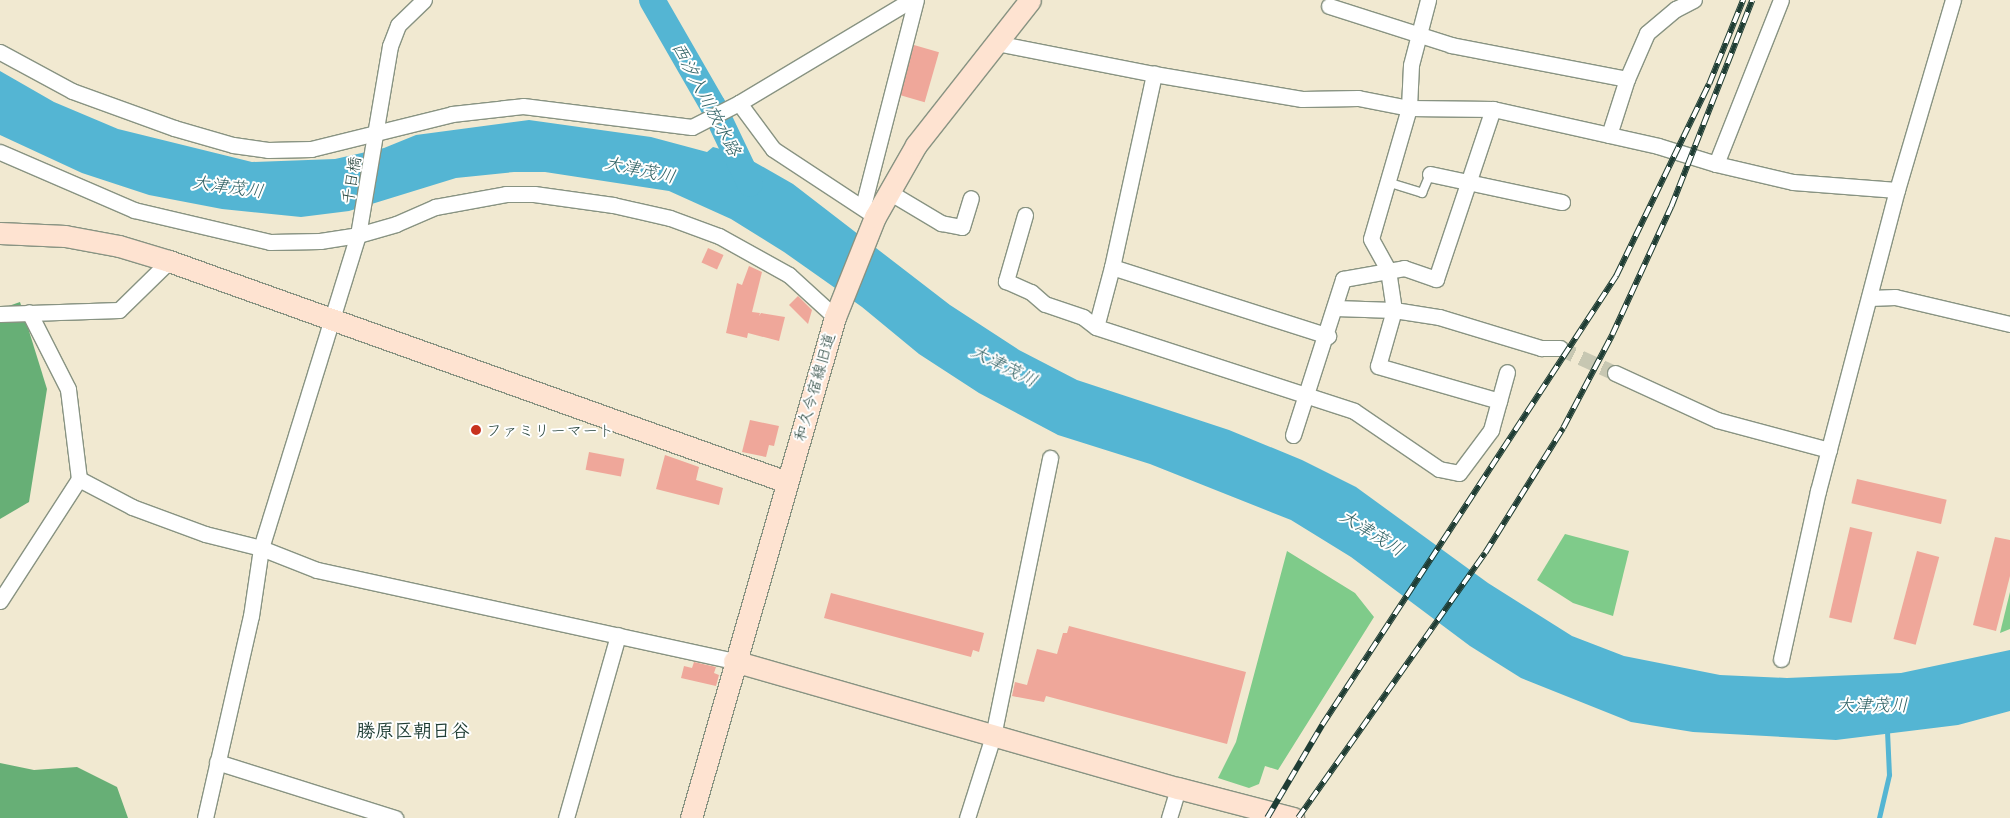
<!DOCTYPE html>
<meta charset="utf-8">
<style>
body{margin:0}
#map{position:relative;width:2010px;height:818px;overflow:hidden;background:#f1e9d1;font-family:Delius,"Klee One",sans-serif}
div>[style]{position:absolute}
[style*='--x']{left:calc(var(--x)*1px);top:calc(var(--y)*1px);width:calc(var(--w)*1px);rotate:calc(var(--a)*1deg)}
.green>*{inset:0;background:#7fcb8a}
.forest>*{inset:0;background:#67af76}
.water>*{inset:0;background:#54b5d3}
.stream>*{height:4.5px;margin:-2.25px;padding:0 2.25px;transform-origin:2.25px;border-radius:2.25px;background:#54b5d3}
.river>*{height:26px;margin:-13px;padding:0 13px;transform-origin:13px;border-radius:13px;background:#54b5d3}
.building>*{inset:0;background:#efa79a;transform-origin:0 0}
.street-tunnel>*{height:15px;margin-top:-7.5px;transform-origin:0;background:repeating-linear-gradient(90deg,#c7c7b2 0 15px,transparent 0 23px)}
.roads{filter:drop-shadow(1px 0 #889382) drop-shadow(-1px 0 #889382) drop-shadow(0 1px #889382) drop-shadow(0 -1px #889382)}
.lane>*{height:8px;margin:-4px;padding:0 4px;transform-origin:4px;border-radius:4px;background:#fff}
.street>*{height:15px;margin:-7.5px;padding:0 7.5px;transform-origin:7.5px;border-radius:7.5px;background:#fff}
.secondary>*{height:21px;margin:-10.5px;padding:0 10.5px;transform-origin:10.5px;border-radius:10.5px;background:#fee3d1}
.rail>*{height:5.5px;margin-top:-2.75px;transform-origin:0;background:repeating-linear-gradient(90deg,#fff 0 11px,#1f3d34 0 22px);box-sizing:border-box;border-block:1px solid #1f3d34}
.dots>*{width:14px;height:14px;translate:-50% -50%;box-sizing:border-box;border:2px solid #fff;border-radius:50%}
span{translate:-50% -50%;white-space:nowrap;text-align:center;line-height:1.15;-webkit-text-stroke:4px #fff;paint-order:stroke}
.street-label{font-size:16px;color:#1f3d34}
.poi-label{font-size:16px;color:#1f3d34}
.left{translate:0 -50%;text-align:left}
.water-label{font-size:18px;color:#2f6164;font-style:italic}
.quarter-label{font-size:19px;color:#1f3d34;font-weight:700}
</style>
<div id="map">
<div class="green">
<i style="clip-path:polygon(1565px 534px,1629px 551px,1613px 616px,1573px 603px,1537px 580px)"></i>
<i style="clip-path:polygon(1287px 551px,1355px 593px,1374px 617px,1278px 770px,1265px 766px,1259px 784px,1249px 788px,1218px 778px,1236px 742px)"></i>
<i style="clip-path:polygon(2010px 592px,2010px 629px,2000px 633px)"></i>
</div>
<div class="forest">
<i style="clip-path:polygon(20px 302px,47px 389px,29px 502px,0 519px,0 309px)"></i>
<i style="clip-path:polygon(0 763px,34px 770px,77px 767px,117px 787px,128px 818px,0 818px)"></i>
</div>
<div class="water">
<i style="clip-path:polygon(0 71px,54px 102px,118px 129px,252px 162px,335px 159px,384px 148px,416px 135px,529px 120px,651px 137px,707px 152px,713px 147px,742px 155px,793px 184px,950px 305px,1019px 350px,1077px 380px,1229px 430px,1302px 460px,1356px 487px,1488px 583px,1572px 636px,1624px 656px,1720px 675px,1787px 678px,1901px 673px,2010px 650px,2010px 711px,1958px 725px,1836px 740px,1693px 732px,1631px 722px,1521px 678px,1470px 646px,1351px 557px,1291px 520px,1150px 464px,1058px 435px,979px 393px,919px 354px,862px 307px,784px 252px,731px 219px,669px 191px,545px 172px,514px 172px,456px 178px,349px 211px,301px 217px,222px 209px,149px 195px,82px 173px,0 135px)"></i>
</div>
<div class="stream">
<i style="--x:1879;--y:818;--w:44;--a:-76.9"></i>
<i style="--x:1889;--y:775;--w:44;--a:-92.6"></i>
</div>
<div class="river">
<i style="--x:652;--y:0;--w:122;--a:60.1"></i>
<i style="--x:713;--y:106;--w:86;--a:64.6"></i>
</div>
<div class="building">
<i style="left:914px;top:45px;width:26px;height:52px;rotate:16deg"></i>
<i style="left:708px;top:248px;width:17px;height:16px;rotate:24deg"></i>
<i style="clip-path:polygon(749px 266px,762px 272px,752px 312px,760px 313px,759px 316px,761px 313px,785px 317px,779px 341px,748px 333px,747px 338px,726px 333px,737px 283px,742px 285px)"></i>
<i style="clip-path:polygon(798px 296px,812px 310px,808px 324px,789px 305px)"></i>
<i style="clip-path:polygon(750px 420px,779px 426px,774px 446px,769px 445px,766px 457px,742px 452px)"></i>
<i style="left:589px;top:452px;width:36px;height:18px;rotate:11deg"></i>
<i style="clip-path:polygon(665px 455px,699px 467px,696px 480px,723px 488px,719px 505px,656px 489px)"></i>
<i style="left:1857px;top:479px;width:92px;height:25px;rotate:13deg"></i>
<i style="left:1850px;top:527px;width:23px;height:93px;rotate:13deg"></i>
<i style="clip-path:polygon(1995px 537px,2010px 540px,2010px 576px,1996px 631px,1973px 625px)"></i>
<i style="left:1917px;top:551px;width:23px;height:91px;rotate:15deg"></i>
<i style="clip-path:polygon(831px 593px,984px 633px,979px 652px,973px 650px,971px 657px,824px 618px)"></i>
<i style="clip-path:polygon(1069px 626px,1246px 672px,1227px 744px,1046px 696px,1044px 702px,1012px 696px,1015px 682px,1027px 685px,1037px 649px,1057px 654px,1063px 633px,1067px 633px)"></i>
<i style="clip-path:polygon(694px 662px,716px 667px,714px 673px,719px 675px,716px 686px,681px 678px,684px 666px,692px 668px)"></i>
</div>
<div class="street-tunnel">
<i style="--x:1560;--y:348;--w:60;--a:24.4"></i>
</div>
<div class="roads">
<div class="lane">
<i style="--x:1387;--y:182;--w:37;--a:17"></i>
<i style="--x:1422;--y:193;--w:21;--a:-67"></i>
</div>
<div class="street">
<i style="--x:1428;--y:0;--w:67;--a:104.7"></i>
<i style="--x:1411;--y:65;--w:43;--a:92.7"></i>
<i style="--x:1409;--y:108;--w:136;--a:106.2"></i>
<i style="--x:1371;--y:239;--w:35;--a:61"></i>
<i style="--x:1388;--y:270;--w:40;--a:81.5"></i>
<i style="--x:1394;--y:310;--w:58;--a:105.9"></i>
<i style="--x:1378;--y:366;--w:126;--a:16.1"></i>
<i style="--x:1329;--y:6;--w:128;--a:17.7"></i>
<i style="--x:1451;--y:45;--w:179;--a:10.9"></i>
<i style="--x:996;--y:43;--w:161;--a:11.1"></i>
<i style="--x:1154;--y:74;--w:150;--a:9.6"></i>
<i style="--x:1302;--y:99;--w:56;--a:-1"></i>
<i style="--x:1358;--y:98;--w:52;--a:11.1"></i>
<i style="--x:1409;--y:108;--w:84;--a:0.7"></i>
<i style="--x:1493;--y:109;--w:169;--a:12.6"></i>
<i style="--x:1658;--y:146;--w:61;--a:17.2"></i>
<i style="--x:1716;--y:164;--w:79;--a:13.2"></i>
<i style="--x:1793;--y:182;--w:104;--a:4.4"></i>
<i style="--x:0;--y:52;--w:82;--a:28.4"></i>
<i style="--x:72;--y:91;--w:109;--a:19.9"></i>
<i style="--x:174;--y:128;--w:61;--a:16.1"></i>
<i style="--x:233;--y:145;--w:35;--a:8"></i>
<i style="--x:268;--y:150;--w:43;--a:-1.3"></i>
<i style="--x:311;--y:149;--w:145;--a:-13.9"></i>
<i style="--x:452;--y:114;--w:71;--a:-6.4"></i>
<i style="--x:523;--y:106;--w:170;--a:7.1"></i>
<i style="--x:692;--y:127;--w:53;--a:-27.1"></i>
<i style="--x:739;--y:103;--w:200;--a:-30.9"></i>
<i style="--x:739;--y:103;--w:57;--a:53.5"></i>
<i style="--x:773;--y:149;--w:116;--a:33.4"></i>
<i style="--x:1609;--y:135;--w:59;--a:-72.2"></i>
<i style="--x:1627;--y:79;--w:50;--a:-66.5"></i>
<i style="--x:1647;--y:33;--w:38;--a:-40"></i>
<i style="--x:1676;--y:9;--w:20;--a:-27"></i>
<i style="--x:0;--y:152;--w:146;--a:23.4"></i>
<i style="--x:134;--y:210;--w:140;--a:13.2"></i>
<i style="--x:270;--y:242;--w:50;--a:-1.1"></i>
<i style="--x:320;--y:241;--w:38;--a:-9"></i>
<i style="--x:358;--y:235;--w:40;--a:-16"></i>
<i style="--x:396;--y:224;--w:43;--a:-23.6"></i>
<i style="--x:435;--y:207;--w:72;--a:-10.4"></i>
<i style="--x:506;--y:194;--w:28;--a:0"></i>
<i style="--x:534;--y:194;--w:80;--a:7.9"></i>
<i style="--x:613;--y:205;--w:58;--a:12.8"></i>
<i style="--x:670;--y:218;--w:52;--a:20.2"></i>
<i style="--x:719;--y:236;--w:80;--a:29.1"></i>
<i style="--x:789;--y:275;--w:62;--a:42.4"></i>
<i style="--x:1716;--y:164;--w:176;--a:-68.4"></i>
<i style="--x:1430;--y:174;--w:135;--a:12"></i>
<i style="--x:889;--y:192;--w:61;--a:30.8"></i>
<i style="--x:941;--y:223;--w:21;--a:11"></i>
<i style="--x:962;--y:227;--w:30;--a:-73"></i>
<i style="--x:863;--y:206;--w:213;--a:-75.6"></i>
<i style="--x:1025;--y:215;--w:69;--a:106.1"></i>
<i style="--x:1006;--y:281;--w:27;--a:24"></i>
<i style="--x:1031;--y:292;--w:18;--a:41"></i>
<i style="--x:1045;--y:304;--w:40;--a:18.9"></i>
<i style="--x:1083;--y:317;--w:16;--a:38"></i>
<i style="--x:1096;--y:327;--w:271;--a:18"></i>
<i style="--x:1354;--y:411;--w:103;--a:34.3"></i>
<i style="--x:1439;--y:469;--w:20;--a:11"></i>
<i style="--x:1459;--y:473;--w:54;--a:-53.3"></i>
<i style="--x:1491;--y:430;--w:60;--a:-74.6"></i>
<i style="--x:1112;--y:267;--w:227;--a:17.7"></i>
<i style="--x:1869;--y:298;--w:26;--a:-2"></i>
<i style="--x:1895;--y:297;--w:118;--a:13.2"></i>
<i style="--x:1335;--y:308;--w:59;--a:1.9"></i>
<i style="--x:1394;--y:310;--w:46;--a:8.8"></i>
<i style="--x:1439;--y:317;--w:107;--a:16.9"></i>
<i style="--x:1541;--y:348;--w:19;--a:0"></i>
<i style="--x:0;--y:314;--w:119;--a:-1.9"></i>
<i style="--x:119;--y:310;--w:70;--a:-44.4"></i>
<i style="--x:1096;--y:327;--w:62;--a:-75.1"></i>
<i style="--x:1112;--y:267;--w:198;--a:-77.7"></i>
<i style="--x:1615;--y:373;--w:112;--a:24.7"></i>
<i style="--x:1717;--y:420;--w:116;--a:15"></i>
<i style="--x:1293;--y:435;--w:164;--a:-72.2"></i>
<i style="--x:1343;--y:279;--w:62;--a:-10.2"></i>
<i style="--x:1404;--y:268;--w:34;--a:19"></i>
<i style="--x:1436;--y:279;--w:179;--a:-71.5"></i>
<i style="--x:79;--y:479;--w:60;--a:27.8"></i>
<i style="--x:132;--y:507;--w:78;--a:20.3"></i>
<i style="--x:205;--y:534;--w:58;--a:14"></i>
<i style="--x:261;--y:548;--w:60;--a:21.4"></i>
<i style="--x:317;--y:570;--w:427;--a:12.3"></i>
<i style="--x:0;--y:601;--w:145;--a:-57.1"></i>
<i style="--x:79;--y:479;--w:91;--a:-97"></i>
<i style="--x:68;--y:389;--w:86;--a:-116.9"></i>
<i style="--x:1781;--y:659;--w:172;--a:-77.6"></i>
<i style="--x:1818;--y:491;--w:311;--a:-75.3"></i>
<i style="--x:1897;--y:190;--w:198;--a:-73.6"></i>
<i style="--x:217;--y:762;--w:187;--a:17.5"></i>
<i style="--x:205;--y:818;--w:207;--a:-77.2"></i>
<i style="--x:251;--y:616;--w:69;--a:-81.6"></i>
<i style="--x:261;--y:548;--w:328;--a:-72.8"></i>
<i style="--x:358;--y:235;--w:192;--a:-80.4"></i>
<i style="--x:390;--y:46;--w:22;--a:-69"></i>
<i style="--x:398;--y:25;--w:36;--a:-44"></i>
<i style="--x:566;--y:818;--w:190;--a:-74.1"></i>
<i style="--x:967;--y:818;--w:86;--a:-72.4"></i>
<i style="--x:993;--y:736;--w:284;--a:-78.4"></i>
<i style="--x:1169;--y:818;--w:31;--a:-73"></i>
</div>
<div class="secondary">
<i style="--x:0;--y:233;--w:65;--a:2.6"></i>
<i style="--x:65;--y:236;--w:55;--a:10.5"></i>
<i style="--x:119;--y:246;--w:52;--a:16.7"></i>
<i style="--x:169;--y:261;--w:656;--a:19.68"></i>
<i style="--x:734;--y:661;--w:462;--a:16"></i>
<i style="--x:1178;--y:788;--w:119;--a:14.6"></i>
<i style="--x:691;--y:818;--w:521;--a:-73.96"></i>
<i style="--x:835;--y:317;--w:108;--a:-68.2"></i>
<i style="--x:875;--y:217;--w:83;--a:-60.3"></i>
<i style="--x:916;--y:145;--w:184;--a:-51.8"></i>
</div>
</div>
<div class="rail">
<i style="--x:1267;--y:818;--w:108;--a:-59.4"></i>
<i style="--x:1322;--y:725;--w:537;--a:-56.78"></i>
<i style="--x:1616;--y:276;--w:213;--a:-64.2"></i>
<i style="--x:1709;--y:84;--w:91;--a:-68"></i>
<i style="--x:1298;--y:818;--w:324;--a:-54.8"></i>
<i style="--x:1485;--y:553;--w:147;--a:-58"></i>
<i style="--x:1563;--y:428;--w:105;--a:-62.2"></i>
<i style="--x:1612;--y:335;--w:141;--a:-65.3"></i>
<i style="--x:1671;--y:207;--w:222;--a:-68.6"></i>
</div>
<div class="dots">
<i style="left:476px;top:430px;background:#c8321e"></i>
</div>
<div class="street-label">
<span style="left:351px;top:180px;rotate:-80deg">千日橋</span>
<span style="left:814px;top:387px;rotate:-74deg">和久今宿線旧道</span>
</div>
<div class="poi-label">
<span class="left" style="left:486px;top:430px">ファミリーマート</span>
</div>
<div class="water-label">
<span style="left:706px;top:99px;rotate:62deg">西汐入川放水路</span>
<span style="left:640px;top:170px;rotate:12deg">大津茂川</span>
<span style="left:228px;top:187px;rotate:8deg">大津茂川</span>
<span style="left:1004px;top:366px;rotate:27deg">大津茂川</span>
<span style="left:1372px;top:533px;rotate:32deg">大津茂川</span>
<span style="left:1872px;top:705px">大津茂川</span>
</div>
<div class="quarter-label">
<span style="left:413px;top:731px">勝原区朝日谷</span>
</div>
</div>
